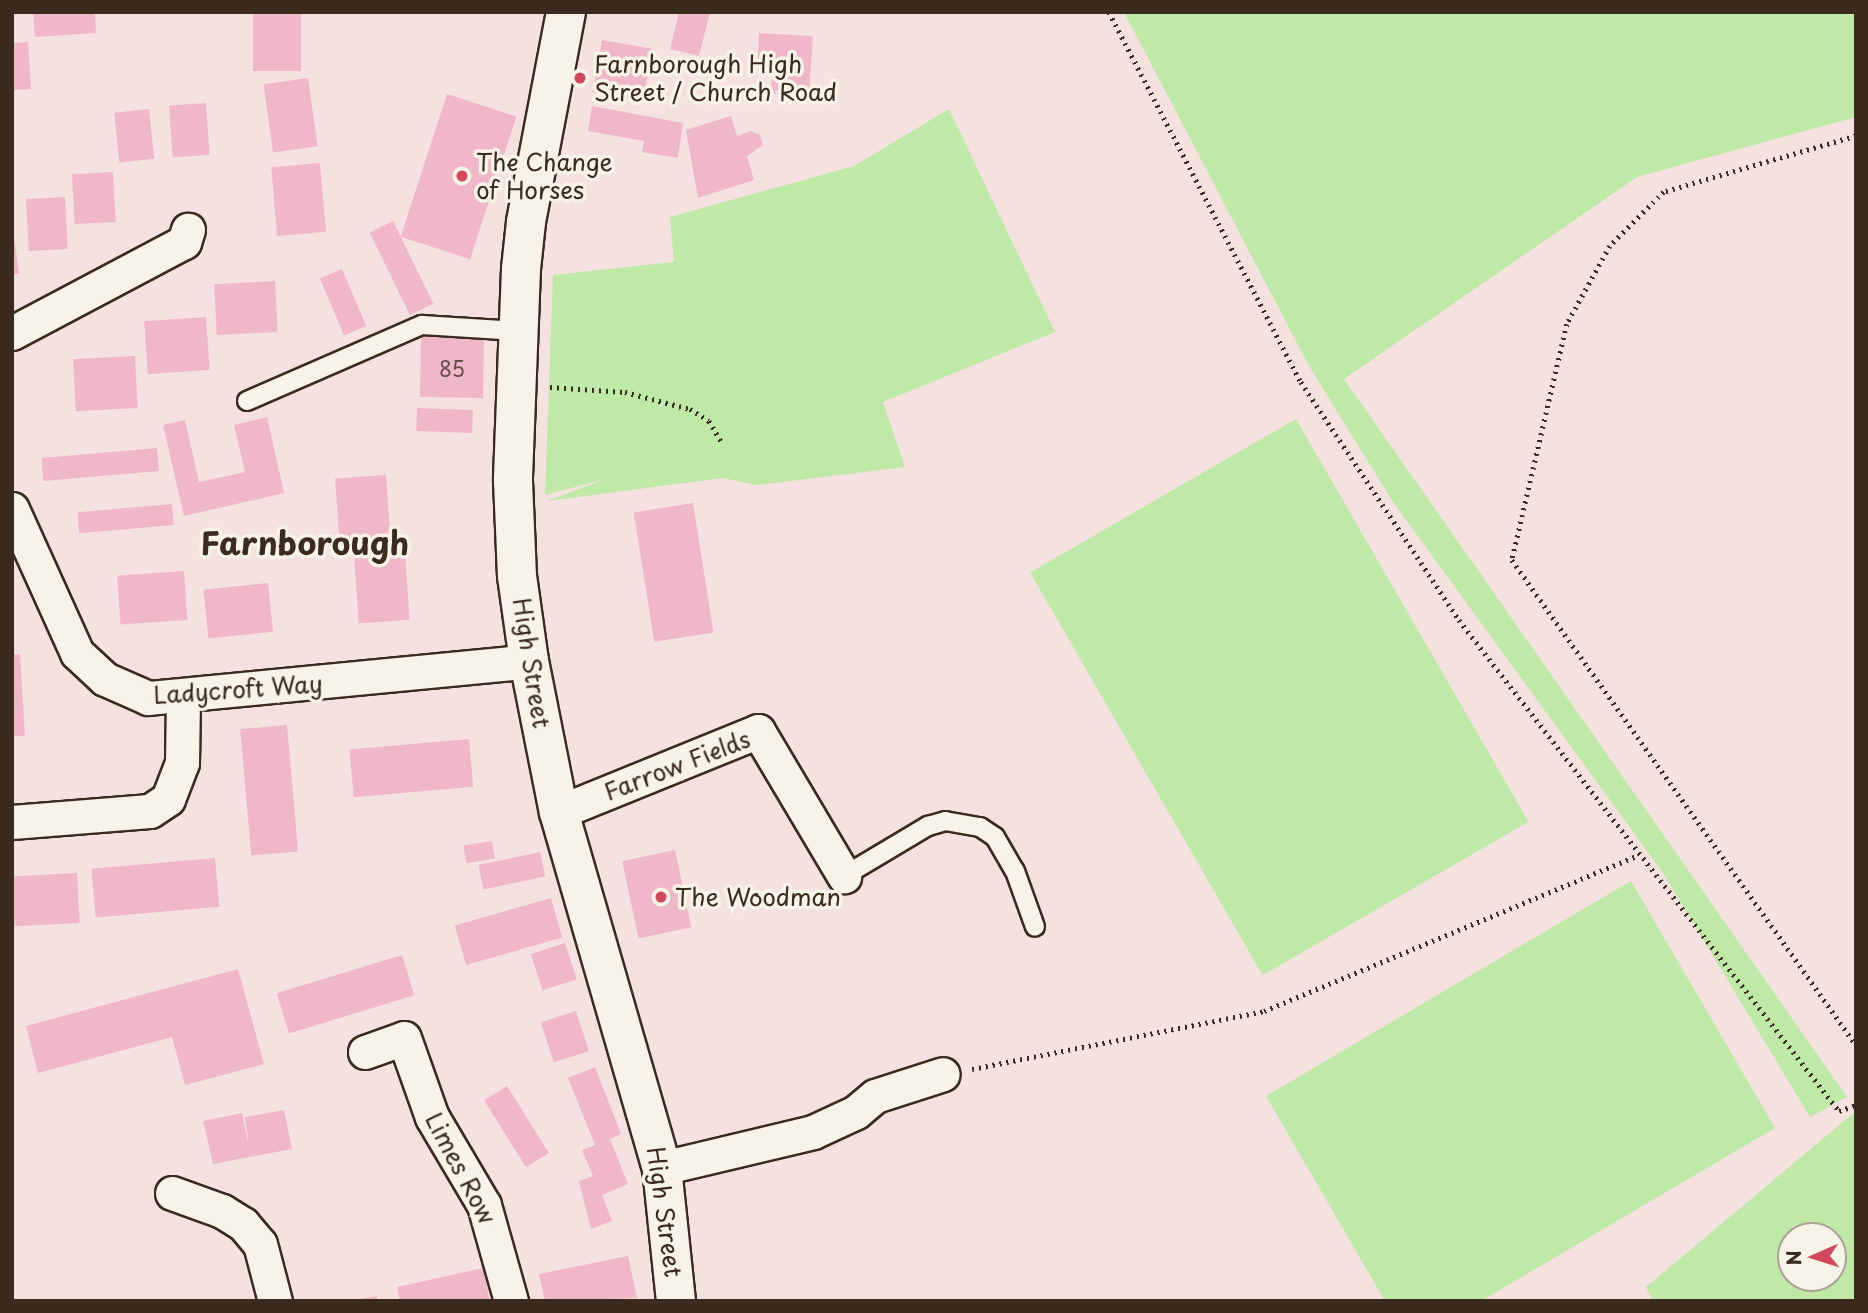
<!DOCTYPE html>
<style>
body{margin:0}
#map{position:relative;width:1868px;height:1313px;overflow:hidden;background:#f5e1df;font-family:"Playpen Sans",sans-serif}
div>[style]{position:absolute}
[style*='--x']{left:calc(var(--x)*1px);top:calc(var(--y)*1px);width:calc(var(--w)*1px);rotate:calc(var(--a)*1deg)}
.green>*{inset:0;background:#bfe9a6;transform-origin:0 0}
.building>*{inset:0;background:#f0b7c9;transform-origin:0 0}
.path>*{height:4.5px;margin-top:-2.25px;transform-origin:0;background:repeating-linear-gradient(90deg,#3b2a1e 0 2px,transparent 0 7px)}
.roads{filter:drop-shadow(2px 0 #3b2a1e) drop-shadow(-2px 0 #3b2a1e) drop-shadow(0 2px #3b2a1e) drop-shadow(0 -2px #3b2a1e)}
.lane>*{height:18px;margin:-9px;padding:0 9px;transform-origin:9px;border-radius:9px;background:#f7f3e8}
.street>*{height:33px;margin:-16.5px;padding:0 16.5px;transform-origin:16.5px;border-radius:16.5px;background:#f7f3e8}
.secondary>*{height:38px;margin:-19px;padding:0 19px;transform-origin:19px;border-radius:19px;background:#f7f3e8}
.dots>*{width:19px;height:19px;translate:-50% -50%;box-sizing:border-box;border:4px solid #f7f3e8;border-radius:50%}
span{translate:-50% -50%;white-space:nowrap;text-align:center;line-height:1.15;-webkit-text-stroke:7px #f7f3e8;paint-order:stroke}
.number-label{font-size:21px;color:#684d49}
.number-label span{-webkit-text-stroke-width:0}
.poi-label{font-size:24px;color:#3b2a1e}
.left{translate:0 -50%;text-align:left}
.street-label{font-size:24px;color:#3b2a1e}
.district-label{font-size:32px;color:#3b2a1e;font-weight:700}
.frame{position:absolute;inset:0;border:14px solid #3b2a1e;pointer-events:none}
.north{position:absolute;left:1777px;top:1222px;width:70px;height:70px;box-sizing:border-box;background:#f7f3e8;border:2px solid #aca397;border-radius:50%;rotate:267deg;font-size:19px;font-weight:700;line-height:28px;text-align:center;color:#3b2a1e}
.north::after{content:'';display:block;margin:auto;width:24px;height:32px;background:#d1495b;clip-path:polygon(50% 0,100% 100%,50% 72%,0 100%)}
</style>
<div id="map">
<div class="green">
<i style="clip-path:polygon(1124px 12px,1856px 12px,1856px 117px,1637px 177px,1344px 379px,1847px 1097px,1810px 1117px,1663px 873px,1393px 502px,1309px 366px)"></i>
<i style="clip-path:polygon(949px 109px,1055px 332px,883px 402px,905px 467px,757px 485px,723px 478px,547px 501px,606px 479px,545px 495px,553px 275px,674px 262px,670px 217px,854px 166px)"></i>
<i style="left:1296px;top:419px;width:465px;height:307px;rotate:60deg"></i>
<i style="clip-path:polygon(1631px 881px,1775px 1128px,1481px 1301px,1385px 1301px,1266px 1096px)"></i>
<i style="clip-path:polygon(evenodd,1856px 1111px,1856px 1301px,1653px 1301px,1646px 1287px,1856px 1111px,1833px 1236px,1833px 1278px,1791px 1278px,1791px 1236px,1833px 1236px)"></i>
</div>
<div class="building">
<i style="clip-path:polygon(33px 12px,95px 12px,96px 33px,35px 37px)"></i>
<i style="left:253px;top:12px;width:48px;height:59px"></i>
<i style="clip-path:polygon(679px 12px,710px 12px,699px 56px,670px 49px)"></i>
<i style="clip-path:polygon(759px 33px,813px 36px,809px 96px,771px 93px,773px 62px,758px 61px)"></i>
<i style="left:602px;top:40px;width:51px;height:53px;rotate:10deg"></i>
<i style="clip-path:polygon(28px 42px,31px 89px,12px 90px,12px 43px)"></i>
<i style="left:308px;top:78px;width:69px;height:45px;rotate:82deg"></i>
<i style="left:447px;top:94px;width:73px;height:150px;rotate:18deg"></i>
<i style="left:206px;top:103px;width:52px;height:37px;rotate:86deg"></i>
<i style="clip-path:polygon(592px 106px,683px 123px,678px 158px,642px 152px,644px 141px,588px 131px)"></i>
<i style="left:149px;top:109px;width:50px;height:35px;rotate:84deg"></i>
<i style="clip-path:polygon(731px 116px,737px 136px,751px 131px,760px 135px,763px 145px,747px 156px,754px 180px,698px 198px,686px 130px)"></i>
<i style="left:320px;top:163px;width:69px;height:49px;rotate:85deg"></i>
<i style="left:113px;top:172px;width:50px;height:41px;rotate:87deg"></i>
<i style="left:65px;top:197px;width:52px;height:39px;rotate:87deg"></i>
<i style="clip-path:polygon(12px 221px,19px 274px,12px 274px)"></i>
<i style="left:393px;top:221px;width:92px;height:26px;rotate:64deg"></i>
<i style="left:342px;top:269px;width:62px;height:24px;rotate:67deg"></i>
<i style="left:275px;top:281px;width:51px;height:61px;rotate:87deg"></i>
<i style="left:206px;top:317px;width:53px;height:62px;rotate:86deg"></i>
<i style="left:421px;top:337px;width:63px;height:60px;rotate:1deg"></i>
<i style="left:135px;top:356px;width:52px;height:62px;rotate:87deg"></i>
<i style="left:417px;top:408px;width:56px;height:23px;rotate:2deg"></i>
<i style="clip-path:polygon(267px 417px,284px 493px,184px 516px,163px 425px,185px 420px,199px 482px,245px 472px,234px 425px)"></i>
<i style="left:157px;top:448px;width:23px;height:116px;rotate:85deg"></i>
<i style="left:386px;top:475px;width:70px;height:51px;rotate:86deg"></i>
<i style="left:693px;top:503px;width:131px;height:60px;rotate:81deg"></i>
<i style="left:172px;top:504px;width:21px;height:95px;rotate:85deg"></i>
<i style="left:405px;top:553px;width:67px;height:51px;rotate:86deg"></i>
<i style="left:184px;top:571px;width:49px;height:67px;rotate:86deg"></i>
<i style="left:268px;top:583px;width:49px;height:65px;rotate:84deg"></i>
<i style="clip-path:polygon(20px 654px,25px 736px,12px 736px,12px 655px)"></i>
<i style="left:287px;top:725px;width:127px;height:47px;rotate:85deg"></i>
<i style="left:469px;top:739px;width:48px;height:120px;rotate:85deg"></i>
<i style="left:492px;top:841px;width:18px;height:29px;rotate:81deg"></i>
<i style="left:675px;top:850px;width:79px;height:54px;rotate:78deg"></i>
<i style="left:540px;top:852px;width:25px;height:63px;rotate:78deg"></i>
<i style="left:215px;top:858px;width:49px;height:124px;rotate:85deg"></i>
<i style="left:77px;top:873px;width:50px;height:65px;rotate:87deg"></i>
<i style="left:551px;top:898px;width:41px;height:100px;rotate:74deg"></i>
<i style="left:565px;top:943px;width:38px;height:36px;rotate:72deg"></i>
<i style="left:402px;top:955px;width:42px;height:131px;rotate:73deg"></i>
<i style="clip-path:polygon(238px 969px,264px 1064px,185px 1085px,172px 1037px,38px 1073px,26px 1026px)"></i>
<i style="left:576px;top:1011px;width:42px;height:37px;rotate:72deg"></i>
<i style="clip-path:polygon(595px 1067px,621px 1134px,610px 1139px,628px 1184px,602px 1195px,612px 1221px,591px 1229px,579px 1181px,593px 1176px,582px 1150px,595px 1145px,568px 1078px)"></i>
<i style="left:507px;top:1086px;width:79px;height:27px;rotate:58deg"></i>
<i style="clip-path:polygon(284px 1110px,292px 1149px,213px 1164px,203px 1121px,242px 1113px,249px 1146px,245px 1117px)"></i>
<i style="clip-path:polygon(628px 1256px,637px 1298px,545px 1301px,539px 1274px)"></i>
<i style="clip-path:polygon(483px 1268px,490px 1301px,400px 1301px,397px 1287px)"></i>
<i style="clip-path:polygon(377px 1296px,378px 1301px,360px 1301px,359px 1299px)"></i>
</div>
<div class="path">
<i style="--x:1109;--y:12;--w:417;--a:62.6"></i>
<i style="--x:1301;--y:382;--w:286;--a:56.4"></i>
<i style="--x:1459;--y:620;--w:621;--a:52.26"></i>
<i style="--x:1839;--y:1111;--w:18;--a:-19"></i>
<i style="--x:1856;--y:136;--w:200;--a:163.7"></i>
<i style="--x:1664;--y:192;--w:76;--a:135"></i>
<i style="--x:1610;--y:246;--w:89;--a:118.9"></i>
<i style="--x:1567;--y:324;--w:242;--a:103.1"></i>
<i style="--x:1512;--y:560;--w:595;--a:54.65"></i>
<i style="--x:550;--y:387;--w:75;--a:3.8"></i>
<i style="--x:625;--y:392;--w:67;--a:14.7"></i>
<i style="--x:690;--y:409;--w:22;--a:32"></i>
<i style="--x:709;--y:421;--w:23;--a:59"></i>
<i style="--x:972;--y:1069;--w:298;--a:-11.2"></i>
<i style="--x:1264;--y:1011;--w:405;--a:-22.6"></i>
</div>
<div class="roads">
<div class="lane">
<i style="--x:247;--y:401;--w:191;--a:-23.5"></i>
<i style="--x:422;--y:325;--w:96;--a:3.6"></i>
<i style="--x:844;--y:876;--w:98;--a:-30.8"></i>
<i style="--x:928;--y:826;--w:18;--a:-16"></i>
<i style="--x:945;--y:821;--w:36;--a:10"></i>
<i style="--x:980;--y:827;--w:18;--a:34"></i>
<i style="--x:995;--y:837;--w:39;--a:60"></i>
<i style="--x:1015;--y:871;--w:59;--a:70.3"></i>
</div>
<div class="street">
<i style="--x:12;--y:333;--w:195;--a:-27.9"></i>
<i style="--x:184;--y:242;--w:13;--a:-72"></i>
<i style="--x:12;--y:509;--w:158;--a:65.7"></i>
<i style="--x:77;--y:653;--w:38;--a:43"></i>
<i style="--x:105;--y:679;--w:47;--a:23.8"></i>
<i style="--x:148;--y:698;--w:383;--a:-5.5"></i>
<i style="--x:559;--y:812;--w:215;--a:-22.1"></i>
<i style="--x:758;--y:731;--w:169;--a:59.3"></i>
<i style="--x:12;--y:822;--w:138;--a:-4.6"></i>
<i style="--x:150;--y:811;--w:22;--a:-34"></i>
<i style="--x:168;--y:799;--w:39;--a:-69"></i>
<i style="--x:182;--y:763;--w:65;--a:-89.1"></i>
<i style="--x:365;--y:1052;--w:41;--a:-19.7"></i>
<i style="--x:404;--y:1038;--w:84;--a:70.5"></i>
<i style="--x:432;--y:1117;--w:102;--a:59.4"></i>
<i style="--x:484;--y:1205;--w:100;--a:74.3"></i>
<i style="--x:662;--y:1168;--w:155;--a:-13.4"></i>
<i style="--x:813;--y:1132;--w:47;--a:-24.9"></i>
<i style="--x:856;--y:1112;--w:25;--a:-40"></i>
<i style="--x:875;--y:1096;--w:71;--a:-17.9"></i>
<i style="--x:172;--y:1193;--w:53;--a:19.8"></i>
<i style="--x:222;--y:1211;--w:25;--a:32"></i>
<i style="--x:243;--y:1224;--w:26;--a:50"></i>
<i style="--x:260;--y:1244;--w:59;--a:75.3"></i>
</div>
<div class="secondary">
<i style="--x:566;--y:12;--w:214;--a:100.8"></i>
<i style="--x:526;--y:222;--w:47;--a:96.1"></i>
<i style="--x:521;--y:269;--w:212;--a:92.2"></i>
<i style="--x:513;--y:481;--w:95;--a:87.6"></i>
<i style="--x:517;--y:576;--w:86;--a:82"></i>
<i style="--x:529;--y:661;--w:154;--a:78.8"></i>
<i style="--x:559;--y:812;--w:371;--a:73.9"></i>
<i style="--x:662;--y:1168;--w:134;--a:84"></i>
</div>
</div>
<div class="dots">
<i style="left:580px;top:78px;background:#d1495b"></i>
<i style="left:462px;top:176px;background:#d1495b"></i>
<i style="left:661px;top:897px;background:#d1495b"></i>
</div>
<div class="number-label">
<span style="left:452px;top:368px">85</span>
</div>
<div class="poi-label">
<span class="left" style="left:594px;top:78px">Farnborough High<br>Street / Church Road</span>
<span class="left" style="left:476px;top:176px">The Change<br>of Horses</span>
<span class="left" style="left:675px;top:897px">The Woodman</span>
</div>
<div class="street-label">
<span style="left:532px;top:663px;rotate:81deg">High Street</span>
<span style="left:238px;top:689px;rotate:-4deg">Ladycroft Way</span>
<span style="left:677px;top:765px;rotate:-21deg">Farrow Fields</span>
<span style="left:461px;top:1168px;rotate:62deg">Limes Row</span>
<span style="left:665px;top:1212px;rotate:82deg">High Street</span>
</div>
<div class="district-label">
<span style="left:305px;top:542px">Farnborough</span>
</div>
<div class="frame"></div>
<div class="north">N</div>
</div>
